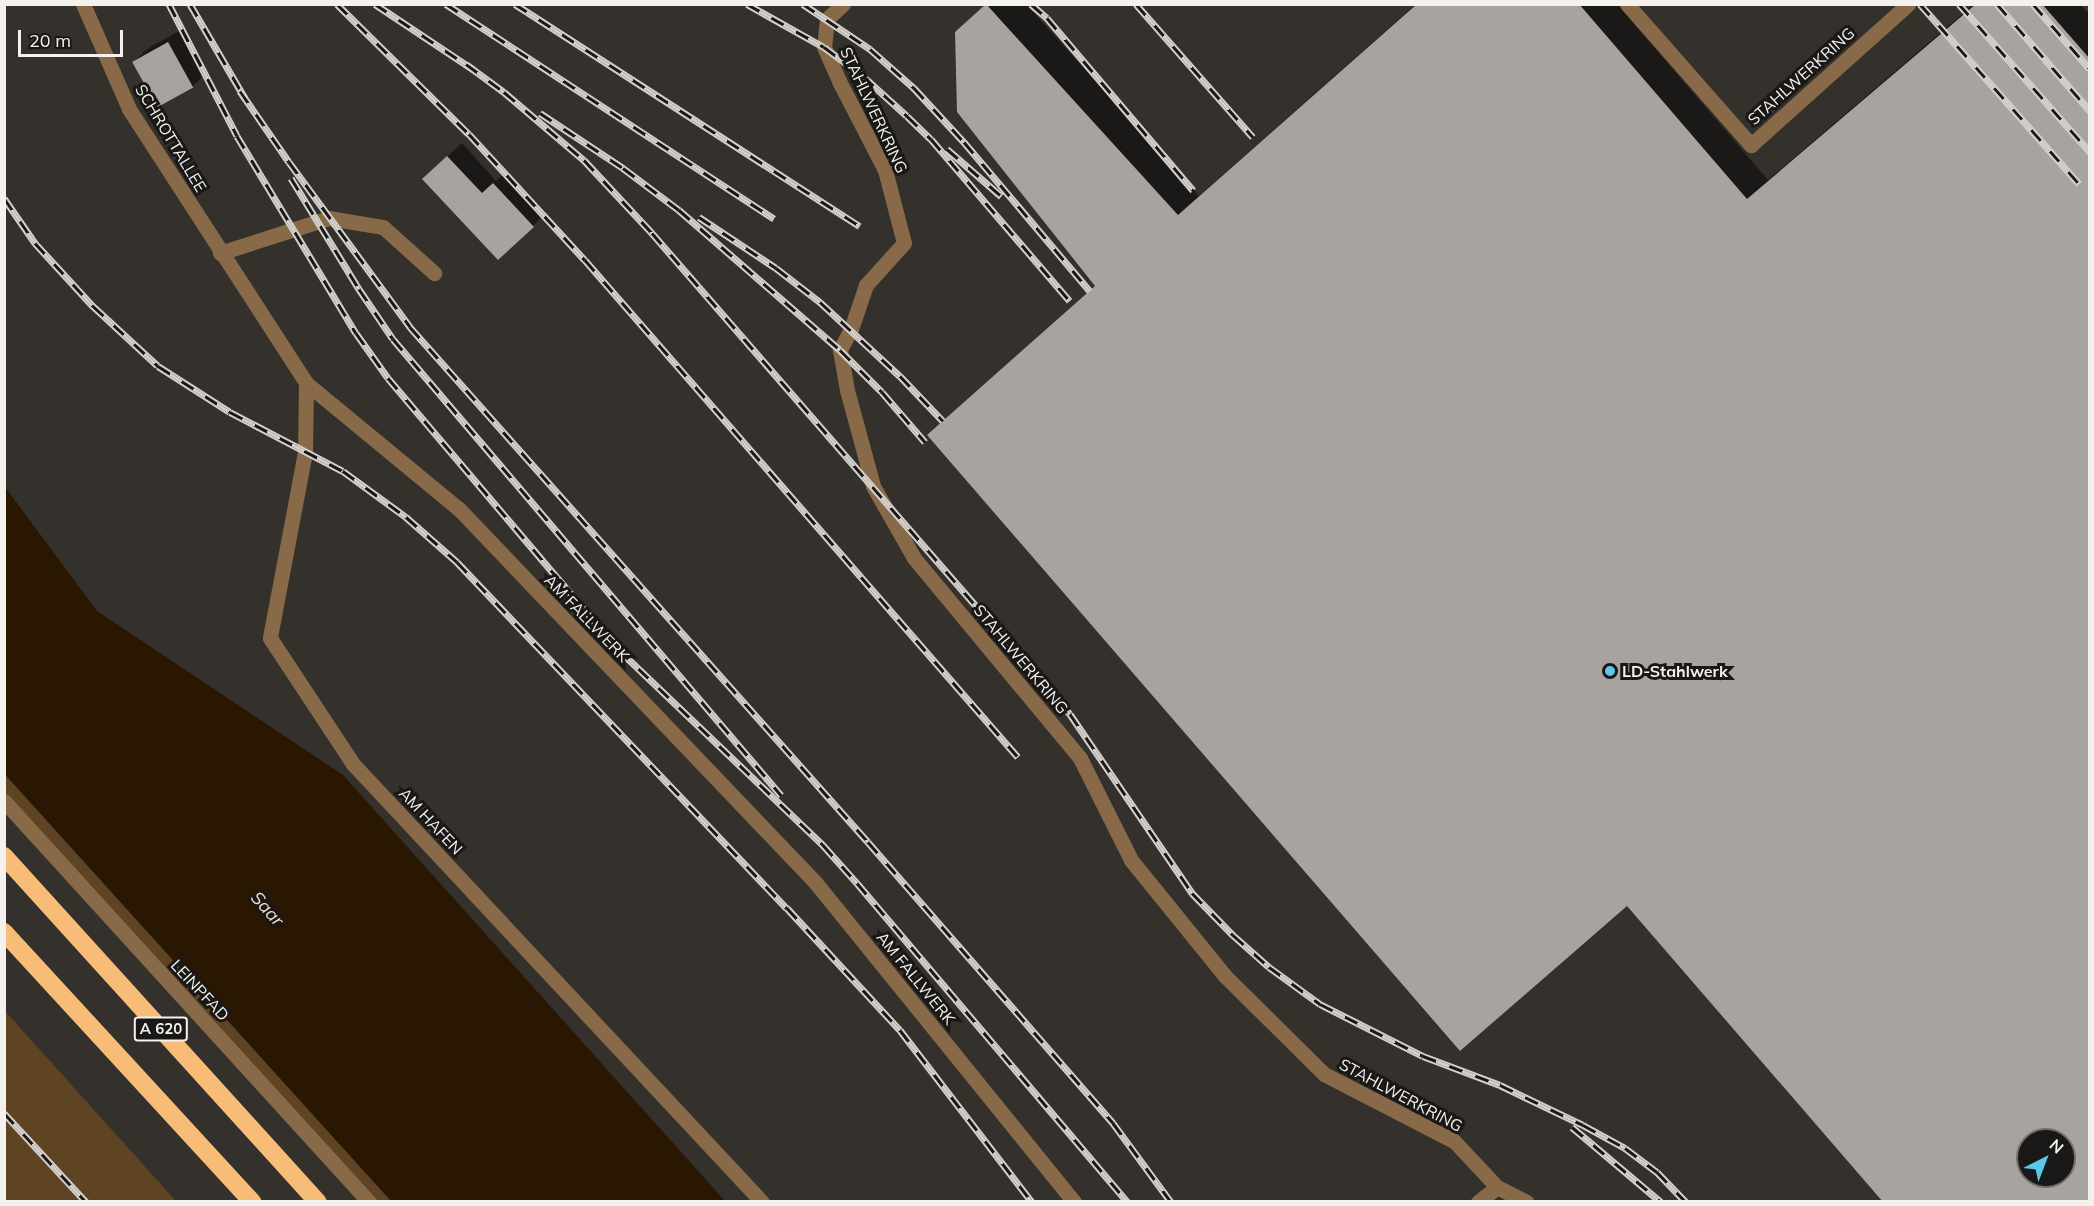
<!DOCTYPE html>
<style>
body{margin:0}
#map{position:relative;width:2094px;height:1206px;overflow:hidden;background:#34302c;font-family:Mulish,sans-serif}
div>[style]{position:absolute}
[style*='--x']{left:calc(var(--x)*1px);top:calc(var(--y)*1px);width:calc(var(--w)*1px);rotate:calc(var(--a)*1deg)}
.green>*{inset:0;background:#5f4424}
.water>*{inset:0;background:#2a1702}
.shadow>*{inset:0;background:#0007}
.building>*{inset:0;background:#a8a39e;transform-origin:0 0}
.service>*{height:15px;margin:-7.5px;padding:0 7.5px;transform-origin:7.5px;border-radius:7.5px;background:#886a48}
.motorway>*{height:18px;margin:-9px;padding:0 9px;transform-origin:9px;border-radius:9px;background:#f7bc77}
.rail>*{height:7px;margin-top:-3.5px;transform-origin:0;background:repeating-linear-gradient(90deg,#1a1817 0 14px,#d2cfcc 0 28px);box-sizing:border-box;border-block:2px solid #d2cfcc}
.dots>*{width:16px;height:16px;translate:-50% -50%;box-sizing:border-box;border:3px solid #1a1817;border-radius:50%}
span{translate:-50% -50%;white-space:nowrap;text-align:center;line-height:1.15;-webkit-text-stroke:6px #1a1817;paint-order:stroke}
.shield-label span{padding:2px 4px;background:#1a1817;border:2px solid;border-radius:4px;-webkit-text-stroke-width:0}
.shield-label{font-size:15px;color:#f4f2ef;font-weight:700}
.street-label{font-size:16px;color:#f4f2ef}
.poi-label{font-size:16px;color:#f4f2ef;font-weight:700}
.left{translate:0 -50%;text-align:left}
.water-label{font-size:18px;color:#f6dec5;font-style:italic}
.frame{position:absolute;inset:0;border:6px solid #f4f2ef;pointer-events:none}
.north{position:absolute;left:2016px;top:1128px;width:60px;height:60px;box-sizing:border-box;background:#1a1817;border:2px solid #716f6d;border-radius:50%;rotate:42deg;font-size:16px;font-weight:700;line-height:24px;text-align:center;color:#f4f2ef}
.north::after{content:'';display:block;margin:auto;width:21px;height:27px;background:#5bc8e6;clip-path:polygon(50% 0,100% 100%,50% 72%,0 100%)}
.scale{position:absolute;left:18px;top:30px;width:105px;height:27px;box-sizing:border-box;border:3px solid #f4f2ef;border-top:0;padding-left:8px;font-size:18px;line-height:21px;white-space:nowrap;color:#f4f2ef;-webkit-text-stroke:4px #1a1817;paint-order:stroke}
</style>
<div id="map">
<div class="green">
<i style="clip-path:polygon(4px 774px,391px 1201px,372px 1201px,5px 794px)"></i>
<i style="clip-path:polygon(5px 1011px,176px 1201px,5px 1201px)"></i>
</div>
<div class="water">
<i style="clip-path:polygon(5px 487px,97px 611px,343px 775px,725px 1201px,391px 1201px,5px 774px)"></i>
</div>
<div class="shadow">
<i style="clip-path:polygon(evenodd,986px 4px,1026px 4px,1199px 196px,1416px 4px,1617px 4px,1768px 180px,1974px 4px,2080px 4px,2090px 15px,2090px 1202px,1885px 1202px,1627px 904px,929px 435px,1096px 285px,986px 4px,2028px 1140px,2064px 1140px,2064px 1176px,2028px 1176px,2028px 1140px)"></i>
<i style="clip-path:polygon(181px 30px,205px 74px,192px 87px,134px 62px,147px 49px)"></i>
<i style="clip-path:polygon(462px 143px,496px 181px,507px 171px,546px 212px,533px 226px,438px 165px)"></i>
</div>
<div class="building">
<i style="clip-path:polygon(evenodd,986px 4px,1178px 215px,1417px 4px,1579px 4px,1747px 199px,1976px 4px,2042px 4px,2090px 59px,2090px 1202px,1883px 1202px,1627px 906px,1460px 1051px,927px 435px,1095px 286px,957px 112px,955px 32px,986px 4px,2028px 1140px,2064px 1140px,2064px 1176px,2028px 1176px,2028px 1140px)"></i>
<i style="left:168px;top:42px;width:52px;height:41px;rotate:61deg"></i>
<i style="clip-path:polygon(447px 156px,482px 193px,493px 183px,534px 227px,498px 260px,422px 179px)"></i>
</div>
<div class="service">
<i style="--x:83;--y:4;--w:115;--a:66.3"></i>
<i style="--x:129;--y:109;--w:326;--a:57.1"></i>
<i style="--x:306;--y:383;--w:198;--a:39.5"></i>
<i style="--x:459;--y:509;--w:516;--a:46.34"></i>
<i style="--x:815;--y:882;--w:412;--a:51"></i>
<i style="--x:843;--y:4;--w:22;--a:137"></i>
<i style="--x:827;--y:19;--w:28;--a:96"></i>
<i style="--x:824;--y:47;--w:37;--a:66"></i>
<i style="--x:839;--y:81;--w:100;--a:62.7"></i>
<i style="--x:885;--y:170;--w:75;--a:75.4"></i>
<i style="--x:904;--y:243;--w:57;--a:132.1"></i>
<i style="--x:866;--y:285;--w:46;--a:108.8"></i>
<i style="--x:851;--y:329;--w:24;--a:118"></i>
<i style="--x:840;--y:350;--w:41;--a:80.1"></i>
<i style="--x:847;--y:390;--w:99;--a:74.8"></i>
<i style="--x:873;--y:486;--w:83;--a:60.3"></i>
<i style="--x:914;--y:558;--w:260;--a:50.3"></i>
<i style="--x:1080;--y:758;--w:114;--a:63.4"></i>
<i style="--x:1131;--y:860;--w:149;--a:51"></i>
<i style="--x:1225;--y:976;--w:139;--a:44.7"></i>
<i style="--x:1324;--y:1074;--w:146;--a:27.3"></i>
<i style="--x:1454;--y:1141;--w:63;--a:46.9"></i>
<i style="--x:1497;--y:1187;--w:33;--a:27"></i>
<i style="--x:1627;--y:4;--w:188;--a:48.7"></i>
<i style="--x:1751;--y:145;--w:211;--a:-41.9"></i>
<i style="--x:220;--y:253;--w:114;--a:-17.8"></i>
<i style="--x:329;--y:218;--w:55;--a:9.5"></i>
<i style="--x:383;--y:227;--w:69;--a:42"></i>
<i style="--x:306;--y:383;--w:69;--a:90.8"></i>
<i style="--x:305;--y:452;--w:189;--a:100.7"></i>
<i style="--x:270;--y:638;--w:151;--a:56.6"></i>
<i style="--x:353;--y:764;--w:599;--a:46.96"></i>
<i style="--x:4;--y:801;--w:542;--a:47.69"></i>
<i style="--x:1478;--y:1202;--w:24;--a:-38"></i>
</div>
<div class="motorway">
<i style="--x:4;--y:856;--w:467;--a:47.8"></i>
<i style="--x:4;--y:932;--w:367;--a:47.4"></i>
</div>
<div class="rail">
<i style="--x:169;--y:4;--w:148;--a:62.7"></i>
<i style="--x:237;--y:136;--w:230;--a:58.9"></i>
<i style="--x:356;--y:333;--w:55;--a:54.6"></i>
<i style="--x:388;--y:378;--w:355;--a:49.7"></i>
<i style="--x:618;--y:649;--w:284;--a:43.7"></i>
<i style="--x:823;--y:845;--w:51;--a:48.2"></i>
<i style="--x:857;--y:883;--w:419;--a:49.7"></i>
<i style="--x:190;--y:4;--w:109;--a:59.7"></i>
<i style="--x:337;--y:4;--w:185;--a:44.6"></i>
<i style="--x:469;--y:134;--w:171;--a:47.4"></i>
<i style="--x:585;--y:260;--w:659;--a:48.94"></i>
<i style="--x:375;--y:4;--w:118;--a:33.6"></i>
<i style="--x:446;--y:4;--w:392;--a:33.2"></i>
<i style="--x:515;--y:4;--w:410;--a:32.8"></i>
<i style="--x:747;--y:4;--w:88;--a:29.2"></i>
<i style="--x:824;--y:47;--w:49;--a:36.6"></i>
<i style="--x:863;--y:76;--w:59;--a:42.3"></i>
<i style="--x:907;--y:116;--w:33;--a:44"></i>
<i style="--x:931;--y:139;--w:213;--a:49.4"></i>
<i style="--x:803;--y:4;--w:81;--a:33.9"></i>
<i style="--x:870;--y:49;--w:59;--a:41.6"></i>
<i style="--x:914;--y:88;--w:74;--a:47.2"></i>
<i style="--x:964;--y:142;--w:195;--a:49.8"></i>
<i style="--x:1031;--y:4;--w:21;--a:41"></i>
<i style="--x:1047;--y:18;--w:226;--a:49.7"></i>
<i style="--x:1136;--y:4;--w:177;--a:48.7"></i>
<i style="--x:1920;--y:4;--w:240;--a:48.5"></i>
<i style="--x:1959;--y:4;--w:198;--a:48.5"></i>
<i style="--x:1997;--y:4;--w:142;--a:49"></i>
<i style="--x:2033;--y:4;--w:86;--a:48.8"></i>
<i style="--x:466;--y:64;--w:47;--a:36.4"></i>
<i style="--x:504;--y:92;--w:105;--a:40.4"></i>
<i style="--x:584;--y:160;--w:100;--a:47"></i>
<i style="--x:652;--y:233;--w:637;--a:49.01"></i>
<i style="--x:1070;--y:714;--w:217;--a:55.7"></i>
<i style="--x:1192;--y:893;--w:59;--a:45.7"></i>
<i style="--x:1233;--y:935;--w:48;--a:41.6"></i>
<i style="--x:1269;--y:967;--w:63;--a:36"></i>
<i style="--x:1320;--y:1004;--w:115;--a:26.8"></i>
<i style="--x:1423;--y:1056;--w:82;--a:20.6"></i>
<i style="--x:1500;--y:1085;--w:92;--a:25.7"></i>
<i style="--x:1583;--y:1125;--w:48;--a:28.7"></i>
<i style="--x:1625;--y:1148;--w:40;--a:37"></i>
<i style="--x:1657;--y:1172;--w:42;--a:46"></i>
<i style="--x:240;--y:91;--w:86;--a:55.4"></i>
<i style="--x:289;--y:162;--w:205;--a:53.7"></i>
<i style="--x:410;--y:327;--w:689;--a:48.35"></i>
<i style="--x:868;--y:842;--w:373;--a:48.9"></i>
<i style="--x:1113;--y:1123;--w:98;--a:53.7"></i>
<i style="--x:540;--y:113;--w:100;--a:33.5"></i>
<i style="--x:623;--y:168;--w:70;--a:36.9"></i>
<i style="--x:679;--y:210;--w:213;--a:41"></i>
<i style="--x:840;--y:350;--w:59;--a:45"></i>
<i style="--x:882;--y:392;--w:66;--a:49.3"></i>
<i style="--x:947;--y:149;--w:72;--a:41"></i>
<i style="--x:291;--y:178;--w:130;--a:58.5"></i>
<i style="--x:359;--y:289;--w:60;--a:55.8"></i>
<i style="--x:393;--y:339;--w:599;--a:49.61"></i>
<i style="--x:4;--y:198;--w:55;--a:55.4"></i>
<i style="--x:35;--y:243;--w:86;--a:47.4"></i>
<i style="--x:93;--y:306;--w:88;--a:42.7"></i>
<i style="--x:158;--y:366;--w:85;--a:32.6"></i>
<i style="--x:230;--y:412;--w:127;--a:27.6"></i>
<i style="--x:343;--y:471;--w:78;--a:36.1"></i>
<i style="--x:406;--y:517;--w:68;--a:41.4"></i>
<i style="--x:457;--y:562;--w:478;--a:46.4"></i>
<i style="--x:787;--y:908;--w:166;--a:47.2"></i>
<i style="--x:900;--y:1030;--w:217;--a:52.5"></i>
<i style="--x:699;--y:217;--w:92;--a:33.5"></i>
<i style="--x:776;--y:268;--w:56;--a:37.7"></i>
<i style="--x:820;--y:302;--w:109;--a:42.8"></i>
<i style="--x:900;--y:376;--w:62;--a:46.3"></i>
<i style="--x:4;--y:1113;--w:121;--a:47.3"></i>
<i style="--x:1572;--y:1127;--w:116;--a:40.1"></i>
</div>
<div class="dots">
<i style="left:1610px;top:671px;background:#5bc8e6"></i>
</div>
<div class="shield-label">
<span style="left:161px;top:1029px">A 620</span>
</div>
<div class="street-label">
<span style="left:1801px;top:76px;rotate:-42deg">STAHLWERKRING</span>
<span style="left:874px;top:110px;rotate:65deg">STAHLWERKRING</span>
<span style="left:171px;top:138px;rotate:59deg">SCHROTTALLEE</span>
<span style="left:587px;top:618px;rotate:46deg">AM FALLWERK</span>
<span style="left:1021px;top:659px;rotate:50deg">STAHLWERKRING</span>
<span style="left:431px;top:821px;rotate:47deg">AM HAFEN</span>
<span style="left:916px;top:978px;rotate:51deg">AM FALLWERK</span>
<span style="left:200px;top:990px;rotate:47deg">LEINPFAD</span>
<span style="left:1401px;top:1095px;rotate:28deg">STAHLWERKRING</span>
</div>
<div class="poi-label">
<span class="left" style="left:1622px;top:671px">LD-Stahlwerk</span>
</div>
<div class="water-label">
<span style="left:267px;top:909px;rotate:48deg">Saar</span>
</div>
<div class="frame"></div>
<div class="north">N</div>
<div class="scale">20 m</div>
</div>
